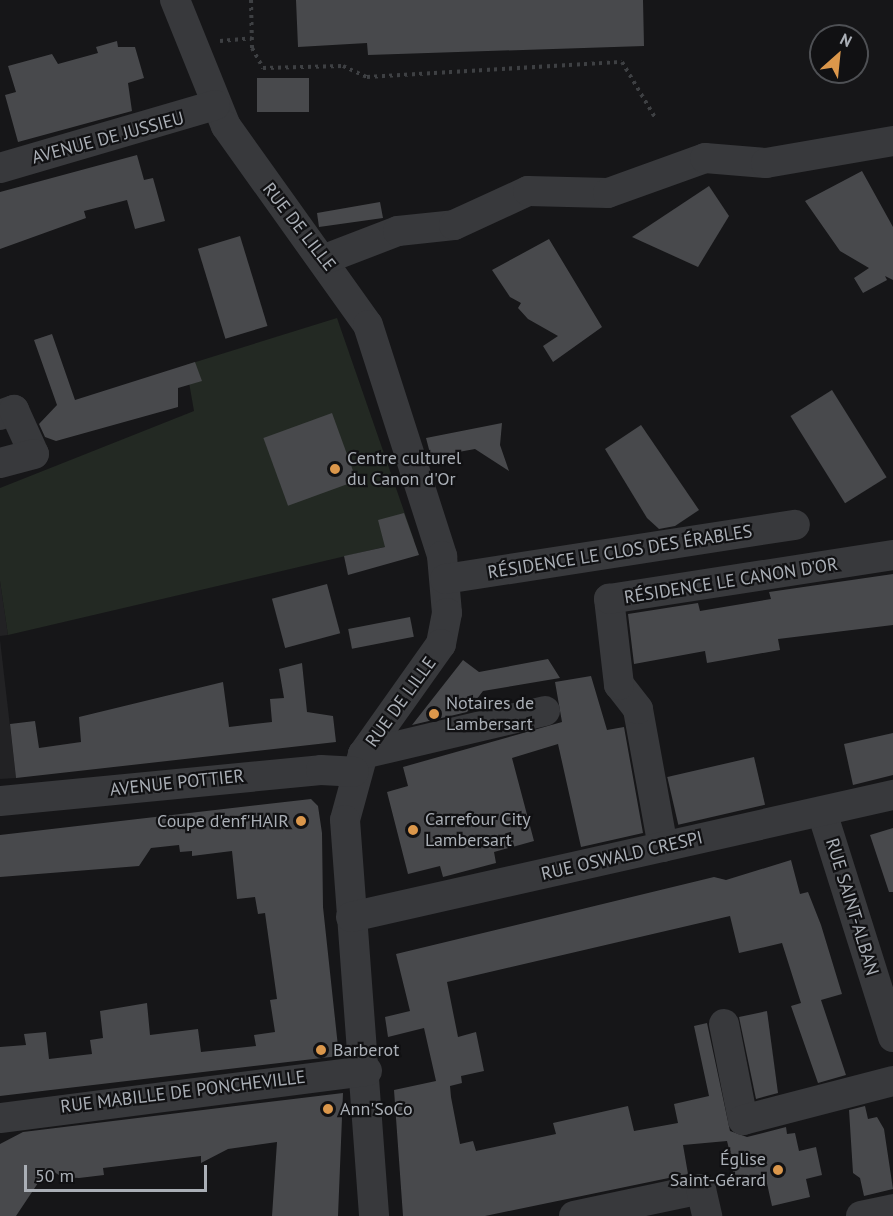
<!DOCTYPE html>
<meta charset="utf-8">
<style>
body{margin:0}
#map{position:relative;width:893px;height:1216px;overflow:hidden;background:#161618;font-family:"PT Sans",sans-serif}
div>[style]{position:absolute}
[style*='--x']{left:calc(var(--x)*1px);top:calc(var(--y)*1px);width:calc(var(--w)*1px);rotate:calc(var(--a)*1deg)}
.built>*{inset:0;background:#222224}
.green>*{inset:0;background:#232923}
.building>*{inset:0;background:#48494c;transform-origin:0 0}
.path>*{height:4px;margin-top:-2px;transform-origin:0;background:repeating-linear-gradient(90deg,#3e4043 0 3px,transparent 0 7.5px)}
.minor>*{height:30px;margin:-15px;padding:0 15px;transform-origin:15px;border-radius:15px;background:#38393c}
.dots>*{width:16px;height:16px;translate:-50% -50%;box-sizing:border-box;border:3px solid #111113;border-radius:50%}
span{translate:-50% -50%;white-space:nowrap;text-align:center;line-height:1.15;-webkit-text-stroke:4.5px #111113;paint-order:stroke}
.street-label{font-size:18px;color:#aaafb6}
.poi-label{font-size:18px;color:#aaafb6}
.left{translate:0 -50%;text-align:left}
.right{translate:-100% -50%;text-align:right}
.north{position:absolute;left:809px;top:24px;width:60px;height:60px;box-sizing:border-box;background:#111113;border:2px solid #4e5054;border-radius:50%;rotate:27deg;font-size:16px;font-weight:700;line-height:24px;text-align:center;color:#aaafb6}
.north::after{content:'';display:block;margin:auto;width:21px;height:27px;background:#db974b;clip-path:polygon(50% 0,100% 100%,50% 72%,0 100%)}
.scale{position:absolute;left:24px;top:1165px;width:183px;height:27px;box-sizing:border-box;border:3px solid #aaafb6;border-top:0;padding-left:8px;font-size:18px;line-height:21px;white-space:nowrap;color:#aaafb6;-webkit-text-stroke:4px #111113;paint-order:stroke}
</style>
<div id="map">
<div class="built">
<i style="clip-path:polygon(0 581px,8px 635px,0 636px)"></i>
<i style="clip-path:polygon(0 640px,16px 778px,0 779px)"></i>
</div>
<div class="green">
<i style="clip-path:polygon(337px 318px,414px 540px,8px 635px,0 581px,0 488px,194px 411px,186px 365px)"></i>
</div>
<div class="building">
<i style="clip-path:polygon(296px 0,643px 0,644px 46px,368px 55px,367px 43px,298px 47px)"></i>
<i style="clip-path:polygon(117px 41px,118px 47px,135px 47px,144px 78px,128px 83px,132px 111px,18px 142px,5px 95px,16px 92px,8px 66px,52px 54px,58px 64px,98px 53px,96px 47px)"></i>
<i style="left:309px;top:78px;width:34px;height:52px;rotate:90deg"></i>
<i style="clip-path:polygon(137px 155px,144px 180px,153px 178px,165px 221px,135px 229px,127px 200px,84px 211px,86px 218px,0 249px,0 192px)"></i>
<i style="clip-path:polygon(862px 171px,893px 227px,893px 280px,885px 276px,887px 280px,863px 293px,854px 278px,869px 268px,840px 251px,805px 201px)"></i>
<i style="clip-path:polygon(709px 186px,729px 216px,698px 267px,632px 237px)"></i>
<i style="clip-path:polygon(380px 202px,383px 218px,319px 227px,317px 213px)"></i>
<i style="left:240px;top:236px;width:94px;height:44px;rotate:73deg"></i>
<i style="clip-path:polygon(549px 239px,602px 327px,553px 362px,543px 346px,558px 336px,528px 319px,518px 308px,521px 303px,510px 297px,492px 270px)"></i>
<i style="clip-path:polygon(52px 334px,75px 400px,195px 362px,202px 381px,178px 388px,178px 407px,56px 441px,45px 437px,39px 424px,57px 405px,34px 340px)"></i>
<i style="left:832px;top:390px;width:103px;height:49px;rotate:58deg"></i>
<i style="left:332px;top:413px;width:72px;height:73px;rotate:70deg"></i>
<i style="clip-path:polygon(502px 423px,500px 445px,509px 471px,475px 449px,431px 457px,426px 438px)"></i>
<i style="clip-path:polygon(641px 425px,699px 510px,675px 526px,659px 529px,647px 518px,605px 449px)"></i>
<i style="clip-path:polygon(404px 513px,419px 555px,348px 575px,344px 556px,385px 547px,378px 520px)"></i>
<i style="clip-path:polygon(893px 574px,893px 625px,778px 639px,780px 650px,707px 663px,705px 651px,634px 664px,628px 614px,698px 603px,700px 611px,771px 599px,769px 592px)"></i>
<i style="left:327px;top:584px;width:51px;height:57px;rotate:75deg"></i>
<i style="left:410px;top:617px;width:20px;height:63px;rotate:79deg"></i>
<i style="clip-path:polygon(548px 659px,560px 678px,483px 691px,467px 712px,412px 725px,463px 660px,479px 672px)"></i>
<i style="clip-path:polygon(302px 663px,307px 712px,333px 716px,336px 742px,16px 778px,10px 724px,35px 721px,39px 748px,81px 742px,79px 717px,223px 682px,229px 727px,272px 722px,270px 699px,284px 698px,279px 669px)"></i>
<i style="clip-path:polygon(591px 676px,607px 730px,624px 727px,643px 833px,581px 847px,558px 744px,512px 758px,534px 841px,494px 852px,496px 863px,443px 877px,440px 866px,408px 874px,387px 792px,408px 786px,403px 767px,562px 722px,555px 682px)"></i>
<i style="clip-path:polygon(893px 733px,893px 775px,853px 785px,844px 744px)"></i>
<i style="left:754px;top:757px;width:49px;height:89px;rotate:77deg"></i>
<i style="clip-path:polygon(311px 799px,318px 806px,322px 833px,323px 907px,339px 1056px,0 1096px,0 1047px,26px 1045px,24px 1034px,46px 1032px,49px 1059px,92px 1054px,90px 1040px,103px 1038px,100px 1011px,147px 1003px,150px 1035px,198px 1029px,201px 1052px,256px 1046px,254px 1035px,275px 1032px,270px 1000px,277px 999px,265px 913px,258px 914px,255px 897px,237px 899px,232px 851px,192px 856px,192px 851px,180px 852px,179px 845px,151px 848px,139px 866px,0 877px,0 835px)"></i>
<i style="clip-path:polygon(893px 828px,893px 892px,889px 892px,870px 835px)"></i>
<i style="clip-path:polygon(791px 860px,800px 894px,808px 892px,821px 925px,842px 994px,821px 1000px,846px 1075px,818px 1083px,791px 1006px,801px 1003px,782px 943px,739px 953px,730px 916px,447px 982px,458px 1037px,476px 1032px,484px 1071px,461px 1076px,462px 1083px,450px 1086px,451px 1097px,460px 1144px,473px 1141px,476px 1151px,556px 1134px,553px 1123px,628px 1106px,634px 1131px,678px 1123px,674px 1104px,709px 1096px,694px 1026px,707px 1023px,730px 1131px,747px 1137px,786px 1127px,787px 1134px,795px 1133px,799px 1151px,816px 1147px,822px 1175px,806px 1179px,810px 1197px,772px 1206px,766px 1179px,748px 1182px,732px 1173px,741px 1159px,730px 1153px,727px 1141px,683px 1145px,688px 1174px,485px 1216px,403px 1216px,394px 1090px,436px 1081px,424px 1028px,388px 1037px,385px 1017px,410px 1011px,396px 954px,714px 877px,726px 880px)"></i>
<i style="clip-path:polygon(767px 1011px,778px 1093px,756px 1099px,739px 1017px)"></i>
<i style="clip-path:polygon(343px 1093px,338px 1216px,272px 1216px,277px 1142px,228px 1149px,201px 1163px,201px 1156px,103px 1168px,104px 1175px,79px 1178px,62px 1177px,48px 1168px,16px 1216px,0 1216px,0 1144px,23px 1132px)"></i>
<i style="clip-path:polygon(865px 1106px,868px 1119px,877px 1117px,884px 1129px,893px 1189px,864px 1196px,860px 1178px,853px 1173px,849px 1110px)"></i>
</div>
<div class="path">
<i style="--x:251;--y:0;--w:48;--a:88.8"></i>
<i style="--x:252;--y:48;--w:23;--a:61"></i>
<i style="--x:263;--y:68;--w:80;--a:-1.4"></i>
<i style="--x:343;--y:66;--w:26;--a:25"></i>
<i style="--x:367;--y:77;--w:255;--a:-3.4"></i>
<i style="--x:622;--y:62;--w:66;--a:59.2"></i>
<i style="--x:220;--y:41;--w:32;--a:-5"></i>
</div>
<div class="minor">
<i style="--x:175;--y:0;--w:136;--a:68"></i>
<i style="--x:226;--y:126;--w:244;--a:54.5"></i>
<i style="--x:368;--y:325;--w:243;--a:72.2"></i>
<i style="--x:442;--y:556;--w:57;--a:85"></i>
<i style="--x:447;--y:613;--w:32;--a:101"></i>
<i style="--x:441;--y:644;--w:135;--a:125.3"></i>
<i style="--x:363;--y:754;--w:68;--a:105.3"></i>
<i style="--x:345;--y:820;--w:397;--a:85.8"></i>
<i style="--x:0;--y:168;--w:224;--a:-16.3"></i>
<i style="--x:325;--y:259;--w:78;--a:-21"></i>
<i style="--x:398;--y:231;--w:56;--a:-6.1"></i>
<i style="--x:454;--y:225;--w:81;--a:-24.7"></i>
<i style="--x:528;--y:191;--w:80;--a:1.4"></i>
<i style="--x:608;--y:193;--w:103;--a:-19.8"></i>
<i style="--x:705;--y:158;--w:61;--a:4.7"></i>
<i style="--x:766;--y:163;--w:129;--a:-9.8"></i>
<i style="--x:0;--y:415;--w:15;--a:-20"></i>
<i style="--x:14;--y:410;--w:48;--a:65.6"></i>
<i style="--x:34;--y:454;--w:35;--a:165"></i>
<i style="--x:445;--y:579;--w:354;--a:-8.8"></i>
<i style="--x:363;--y:754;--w:187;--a:-13.3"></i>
<i style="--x:0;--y:801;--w:322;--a:-5.5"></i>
<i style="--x:321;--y:770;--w:33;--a:3"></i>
<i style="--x:822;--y:812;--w:236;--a:72.5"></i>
<i style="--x:663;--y:847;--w:140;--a:-100.3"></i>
<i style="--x:638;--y:709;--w:31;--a:-128"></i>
<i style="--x:619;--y:685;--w:87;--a:-96.6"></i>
<i style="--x:609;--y:599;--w:287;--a:-8.8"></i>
<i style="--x:351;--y:917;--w:556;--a:-12.69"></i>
<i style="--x:724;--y:1024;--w:98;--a:78.8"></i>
<i style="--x:743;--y:1120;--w:155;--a:-14.6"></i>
<i style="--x:0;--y:1118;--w:370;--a:-7.3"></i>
<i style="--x:574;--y:1216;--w:130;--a:-12"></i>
<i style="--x:701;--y:1189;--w:28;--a:77"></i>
<i style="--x:861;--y:1216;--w:33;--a:-12"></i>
</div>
<div class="dots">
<i style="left:335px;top:469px;background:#db974b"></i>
<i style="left:434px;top:714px;background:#db974b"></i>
<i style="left:301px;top:821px;background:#db974b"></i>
<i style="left:413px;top:830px;background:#db974b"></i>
<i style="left:321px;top:1050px;background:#db974b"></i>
<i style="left:328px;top:1109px;background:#db974b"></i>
<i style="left:778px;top:1170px;background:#db974b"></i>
</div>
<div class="street-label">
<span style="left:108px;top:138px;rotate:-15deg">AVENUE DE JUSSIEU</span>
<span style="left:299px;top:227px;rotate:52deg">RUE DE LILLE</span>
<span style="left:620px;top:552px;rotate:-9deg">RÉSIDENCE LE CLOS DES ÉRABLES</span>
<span style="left:731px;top:581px;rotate:-9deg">RÉSIDENCE LE CANON D'OR</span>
<span style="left:401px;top:702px;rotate:-54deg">RUE DE LILLE</span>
<span style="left:177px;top:783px;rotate:-6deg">AVENUE POTTIER</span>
<span style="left:622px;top:856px;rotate:-13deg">RUE OSWALD CRESPI</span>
<span style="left:852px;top:907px;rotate:73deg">RUE SAINT-ALBAN</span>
<span style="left:183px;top:1092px;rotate:-7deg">RUE MABILLE DE PONCHEVILLE</span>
</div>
<div class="poi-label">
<span class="left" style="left:347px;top:469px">Centre culturel<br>du Canon d'Or</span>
<span class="left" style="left:446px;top:714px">Notaires de<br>Lambersart</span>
<span class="left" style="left:425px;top:830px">Carrefour City<br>Lambersart</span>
<span class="right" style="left:289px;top:821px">Coupe d'enf'HAIR</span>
<span class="left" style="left:333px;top:1050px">Barberot</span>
<span class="left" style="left:340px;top:1109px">Ann'SoCo</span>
<span class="right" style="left:766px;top:1170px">Église<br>Saint-Gérard</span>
</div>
<div class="north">N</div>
<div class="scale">50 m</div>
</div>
